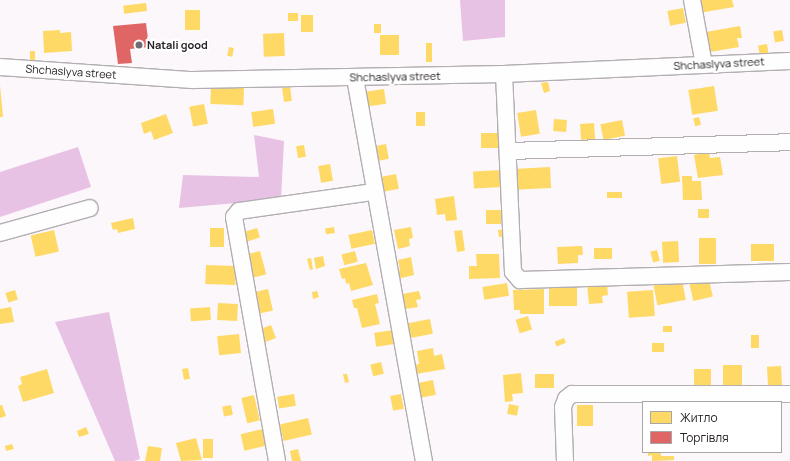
<!DOCTYPE html>
<meta charset="utf-8">
<style>
body{margin:0}
#map{position:relative;width:790px;height:461px;overflow:hidden;background:#fbf7fb;font-family:Manrope,sans-serif}
div>[style]{position:absolute}
[style*='--x']{left:calc(var(--x)*1px);top:calc(var(--y)*1px);width:calc(var(--w)*1px);rotate:calc(var(--a)*1deg)}
.water>*{inset:0;background:#e8c2e4}
.homes>*{inset:0;background:#ffd966;transform-origin:0 0}
.shops>*{inset:0;background:#e06666}
.roads{filter:drop-shadow(1px 0 #b2aeb2) drop-shadow(-1px 0 #b2aeb2) drop-shadow(0 1px #b2aeb2) drop-shadow(0 -1px #b2aeb2)}
.minor>*{height:16px;margin:-8px;padding:0 8px;transform-origin:8px;border-radius:8px;background:#fefefe}
.dots>*{width:11px;height:11px;translate:-50% -50%;box-sizing:border-box;border:2px solid #fff;border-radius:50%}
span{translate:-50% -50%;white-space:nowrap;text-align:center;line-height:1.15;-webkit-text-stroke:4px #fff;paint-order:stroke}
.poi-label{font-size:11px;color:#272026;font-weight:700}
.left{translate:0 -50%;text-align:left}
.street-label{font-size:11px;color:#272026}
.legend{position:absolute;left:642px;top:401px;width:140px;height:52px;box-sizing:border-box;background:#fff;border:1px solid #a9a6a8;margin:0;padding:5px 7px;list-style:none;font-size:12px;color:#272026}
.legend li{display:flex;align-items:center;gap:8px;height:20px}
.legend b{width:20px;border:1px solid #a9a6a8}
</style>
<div id="map">
<div class="water">
<i style="clip-path:polygon(460px 0,505px 0,505px 37px,463px 41px)"></i>
<i style="clip-path:polygon(254px 135px,284px 141px,281px 199px,179px 208px,183px 175px,259px 177px)"></i>
<i style="clip-path:polygon(78px 147px,91px 187px,0 217px,0 172px)"></i>
<i style="clip-path:polygon(109px 312px,140px 459px,134px 461px,115px 461px,55px 322px)"></i>
</div>
<div class="homes">
<i style="clip-path:polygon(697px 0,732px 0,734px 7px,699px 13px)"></i>
<i style="left:146px;top:3px;width:8px;height:23px;rotate:83deg"></i>
<i style="left:683px;top:8px;width:15px;height:16px;rotate:79deg"></i>
<i style="left:185px;top:10px;width:15px;height:20px"></i>
<i style="left:288px;top:13px;width:10px;height:8px"></i>
<i style="left:301px;top:15px;width:12px;height:17px"></i>
<i style="left:374px;top:24px;width:7px;height:9px"></i>
<i style="clip-path:polygon(740px 26px,742px 38px,737px 38px,739px 47px,710px 52px,706px 32px)"></i>
<i style="clip-path:polygon(60px 30px,60px 33px,71px 32px,72px 51px,44px 53px,43px 31px)"></i>
<i style="left:782px;top:30px;width:11px;height:9px;rotate:80deg"></i>
<i style="left:284px;top:33px;width:23px;height:21px;rotate:88deg"></i>
<i style="left:380px;top:35px;width:19px;height:20px"></i>
<i style="left:426px;top:43px;width:6px;height:19px"></i>
<i style="left:767px;top:44px;width:12px;height:9px;rotate:81deg"></i>
<i style="left:229px;top:47px;width:5px;height:9px;rotate:11deg"></i>
<i style="left:30px;top:51px;width:5px;height:10px"></i>
<i style="clip-path:polygon(548px 82px,550px 91px,544px 93px,541px 83px)"></i>
<i style="clip-path:polygon(0 85px,3px 117px,0 117px)"></i>
<i style="left:211px;top:86px;width:33px;height:18px;rotate:2deg"></i>
<i style="left:714px;top:86px;width:25px;height:26px;rotate:81deg"></i>
<i style="left:290px;top:87px;width:14px;height:8px;rotate:82deg"></i>
<i style="left:384px;top:89px;width:15px;height:19px;rotate:82deg"></i>
<i style="left:204px;top:104px;width:20px;height:15px;rotate:79deg"></i>
<i style="left:273px;top:109px;width:15px;height:22px;rotate:82deg"></i>
<i style="left:536px;top:110px;width:24px;height:19px;rotate:81deg"></i>
<i style="left:416px;top:112px;width:9px;height:14px"></i>
<i style="clip-path:polygon(166px 114px,173px 133px,154px 140px,151px 131px,144px 134px,141px 123px)"></i>
<i style="left:699px;top:117px;width:8px;height:6px;rotate:76deg"></i>
<i style="left:554px;top:119px;width:13px;height:12px;rotate:4deg"></i>
<i style="left:622px;top:120px;width:16px;height:22px;rotate:79deg"></i>
<i style="left:594px;top:123px;width:16px;height:14px;rotate:86deg"></i>
<i style="left:502px;top:133px;width:15px;height:21px;rotate:90deg"></i>
<i style="left:386px;top:144px;width:15px;height:14px;rotate:79deg"></i>
<i style="left:304px;top:145px;width:12px;height:8px;rotate:81deg"></i>
<i style="clip-path:polygon(709px 152px,710px 158px,720px 157px,723px 175px,698px 178px,694px 155px)"></i>
<i style="left:677px;top:156px;width:26px;height:19px;rotate:83deg"></i>
<i style="left:330px;top:164px;width:17px;height:12px;rotate:80deg"></i>
<i style="left:550px;top:167px;width:21px;height:36px;rotate:87deg"></i>
<i style="left:502px;top:170px;width:17px;height:29px;rotate:87deg"></i>
<i style="left:396px;top:174px;width:15px;height:21px;rotate:79deg"></i>
<i style="clip-path:polygon(682px 176px,692px 176px,692px 181px,701px 181px,702px 200px,683px 200px)"></i>
<i style="left:622px;top:192px;width:6px;height:15px;rotate:90deg"></i>
<i style="clip-path:polygon(454px 196px,457px 220px,446px 221px,445px 214px,437px 215px,435px 199px)"></i>
<i style="left:709px;top:209px;width:9px;height:11px;rotate:90deg"></i>
<i style="left:501px;top:210px;width:14px;height:15px;rotate:90deg"></i>
<i style="clip-path:polygon(133px 218px,135px 229px,118px 233px,117px 229px,113px 230px,111px 223px)"></i>
<i style="left:334px;top:227px;width:6px;height:9px;rotate:81deg"></i>
<i style="clip-path:polygon(411px 227px,413px 238px,409px 239px,410px 246px,398px 249px,394px 230px)"></i>
<i style="left:210px;top:228px;width:14px;height:19px"></i>
<i style="left:257px;top:228px;width:10px;height:14px;rotate:73deg"></i>
<i style="clip-path:polygon(506px 229px,508px 236px,499px 237px,498px 230px)"></i>
<i style="left:54px;top:230px;width:22px;height:24px;rotate:77deg"></i>
<i style="left:372px;top:230px;width:14px;height:24px;rotate:78deg"></i>
<i style="left:462px;top:230px;width:21px;height:8px;rotate:82deg"></i>
<i style="left:699px;top:238px;width:17px;height:26px"></i>
<i style="left:678px;top:241px;width:21px;height:16px;rotate:87deg"></i>
<i style="left:774px;top:244px;width:17px;height:23px;rotate:90deg"></i>
<i style="clip-path:polygon(582px 246px,583px 255px,578px 255px,578px 263px,558px 264px,557px 247px)"></i>
<i style="left:594px;top:248px;width:18px;height:11px"></i>
<i style="left:657px;top:250px;width:11px;height:7px;rotate:75deg"></i>
<i style="left:260px;top:251px;width:24px;height:13px;rotate:75deg"></i>
<i style="left:355px;top:251px;width:11px;height:14px;rotate:75deg"></i>
<i style="clip-path:polygon(476px 254px,499px 254px,500px 278px,469px 279px,469px 266px,477px 266px)"></i>
<i style="clip-path:polygon(323px 256px,325px 266px,316px 269px,314px 258px)"></i>
<i style="clip-path:polygon(411px 257px,414px 275px,397px 279px,395px 271px,400px 270px,398px 260px)"></i>
<i style="clip-path:polygon(311px 258px,313px 269px,310px 270px,307px 259px)"></i>
<i style="clip-path:polygon(366px 263px,373px 285px,351px 291px,349px 283px,346px 284px,345px 278px,342px 279px,339px 269px)"></i>
<i style="left:206px;top:265px;width:30px;height:19px;rotate:2deg"></i>
<i style="left:682px;top:280px;width:20px;height:29px;rotate:79deg"></i>
<i style="left:709px;top:280px;width:17px;height:20px;rotate:77deg"></i>
<i style="left:507px;top:283px;width:13px;height:25px;rotate:81deg"></i>
<i style="left:549px;top:283px;width:28px;height:23px"></i>
<i style="clip-path:polygon(607px 283px,608px 295px,602px 296px,603px 303px,589px 304px,587px 284px)"></i>
<i style="left:268px;top:289px;width:22px;height:15px;rotate:77deg"></i>
<i style="clip-path:polygon(544px 289px,544px 314px,520px 314px,520px 310px,514px 310px,513px 290px)"></i>
<i style="left:15px;top:290px;width:10px;height:10px;rotate:73deg"></i>
<i style="left:653px;top:290px;width:26px;height:26px;rotate:86deg"></i>
<i style="clip-path:polygon(317px 291px,319px 297px,313px 299px,312px 292px)"></i>
<i style="clip-path:polygon(419px 291px,421px 299px,416px 300px,418px 307px,405px 309px,402px 294px)"></i>
<i style="clip-path:polygon(377px 294px,379px 303px,375px 304px,380px 324px,362px 328px,357px 308px,354px 308px,352px 300px)"></i>
<i style="left:218px;top:303px;width:20px;height:17px;rotate:3deg"></i>
<i style="clip-path:polygon(11px 307px,14px 322px,0 324px,0 309px)"></i>
<i style="left:210px;top:307px;width:13px;height:20px;rotate:86deg"></i>
<i style="left:528px;top:316px;width:14px;height:13px;rotate:73deg"></i>
<i style="left:430px;top:319px;width:15px;height:24px;rotate:79deg"></i>
<i style="left:271px;top:325px;width:14px;height:14px;rotate:69deg"></i>
<i style="left:663px;top:326px;width:9px;height:6px"></i>
<i style="left:394px;top:330px;width:14px;height:20px;rotate:82deg"></i>
<i style="left:239px;top:334px;width:19px;height:22px;rotate:84deg"></i>
<i style="left:751px;top:335px;width:8px;height:13px"></i>
<i style="left:564px;top:338px;width:5px;height:10px;rotate:68deg"></i>
<i style="left:652px;top:343px;width:12px;height:9px"></i>
<i style="clip-path:polygon(433px 348px,434px 356px,442px 354px,445px 369px,416px 374px,414px 365px,419px 364px,417px 351px)"></i>
<i style="left:381px;top:362px;width:12px;height:11px;rotate:76deg"></i>
<i style="left:723px;top:365px;width:19px;height:23px"></i>
<i style="left:781px;top:366px;width:21px;height:14px;rotate:87deg"></i>
<i style="left:188px;top:368px;width:11px;height:6px;rotate:80deg"></i>
<i style="clip-path:polygon(47px 369px,54px 393px,23px 402px,18px 386px,22px 384px,20px 377px)"></i>
<i style="left:694px;top:369px;width:17px;height:16px"></i>
<i style="clip-path:polygon(521px 373px,523px 393px,512px 394px,513px 401px,505px 402px,503px 375px)"></i>
<i style="clip-path:polygon(343px 374px,347px 374px,349px 382px,345px 383px)"></i>
<i style="left:554px;top:374px;width:14px;height:19px;rotate:90deg"></i>
<i style="left:433px;top:380px;width:15px;height:18px;rotate:79deg"></i>
<i style="left:294px;top:394px;width:12px;height:17px;rotate:81deg"></i>
<i style="left:401px;top:394px;width:15px;height:11px;rotate:79deg"></i>
<i style="left:254px;top:395px;width:26px;height:13px;rotate:77deg"></i>
<i style="left:509px;top:404px;width:10px;height:10px;rotate:11deg"></i>
<i style="clip-path:polygon(0 405px,2px 405px,6px 416px,0 418px)"></i>
<i style="left:231px;top:405px;width:10px;height:9px;rotate:79deg"></i>
<i style="left:577px;top:405px;width:16px;height:21px"></i>
<i style="left:308px;top:418px;width:17px;height:29px;rotate:77deg"></i>
<i style="clip-path:polygon(86px 427px,89px 434px,79px 437px,77px 431px)"></i>
<i style="left:263px;top:429px;width:17px;height:23px;rotate:77deg"></i>
<i style="clip-path:polygon(196px 438px,202px 460px,181px 461px,176px 443px)"></i>
<i style="left:203px;top:439px;width:10px;height:19px"></i>
<i style="clip-path:polygon(12px 444px,14px 449px,6px 451px,5px 446px)"></i>
<i style="clip-path:polygon(148px 446px,162px 448px,160px 461px,145px 461px)"></i>
<i style="clip-path:polygon(298px 449px,301px 461px,292px 461px,290px 451px)"></i>
<i style="clip-path:polygon(648px 452px,661px 452px,661px 456px,674px 456px,674px 460px,652px 461px,652px 455px,648px 456px)"></i>
</div>
<div class="shops">
<i style="clip-path:polygon(146px 23px,149px 47px,130px 49px,132px 63px,118px 64px,113px 26px)"></i>
</div>
<div class="roads">
<div class="minor">
<i style="--x:692;--y:0;--w:66;--a:79.5"></i>
<i style="--x:0;--y:67;--w:193;--a:3.9"></i>
<i style="--x:193;--y:80;--w:311;--a:-1.1"></i>
<i style="--x:504;--y:74;--w:286;--a:-2.6"></i>
<i style="--x:504;--y:74;--w:198;--a:87.4"></i>
<i style="--x:513;--y:272;--w:11;--a:49"></i>
<i style="--x:520;--y:280;--w:270;--a:-1.7"></i>
<i style="--x:355;--y:78;--w:389;--a:79.8"></i>
<i style="--x:509;--y:151;--w:281;--a:-1.8"></i>
<i style="--x:0;--y:233;--w:93;--a:-15.5"></i>
<i style="--x:277;--y:461;--w:248;--a:-100"></i>
<i style="--x:234;--y:217;--w:8;--a:-50"></i>
<i style="--x:239;--y:211;--w:135;--a:-8.1"></i>
<i style="--x:565;--y:461;--w:54;--a:-92.1"></i>
<i style="--x:563;--y:407;--w:9;--a:-69"></i>
<i style="--x:566;--y:399;--w:8;--a:-40"></i>
<i style="--x:572;--y:394;--w:218;--a:0"></i>
</div>
</div>
<div class="dots">
<i style="left:139px;top:45px;background:#716b71"></i>
</div>
<div class="poi-label">
<span class="left" style="left:147px;top:45px">Natali good</span>
</div>
<div class="street-label">
<span style="left:719px;top:64px;rotate:-3deg">Shchaslyva street</span>
<span style="left:71px;top:72px;rotate:4deg">Shchaslyva street</span>
<span style="left:395px;top:77px;rotate:-1deg">Shchaslyva street</span>
</div>
<ul class="legend">
<li><b style="height:11px;background:#ffd966"></b>Житло</li>
<li><b style="height:11px;background:#e06666"></b>Торгівля</li>
</ul>
</div>
